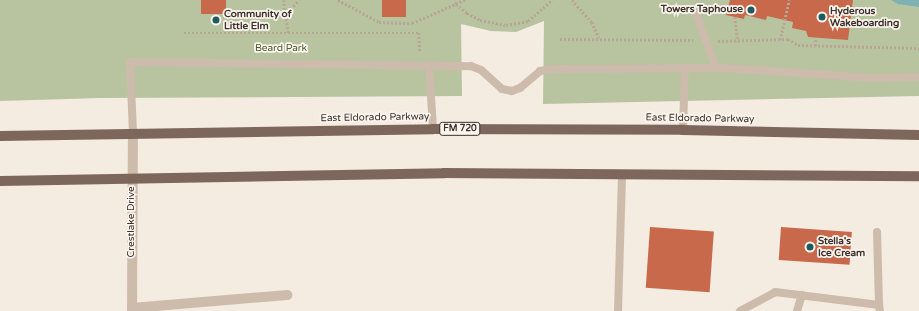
<!DOCTYPE html>
<style>
body{margin:0}
#map{position:relative;width:919px;height:311px;overflow:hidden;background:#f4ebe1;font-family:"Varela Round",sans-serif}
div>[style]{position:absolute}
[style*='--x']{left:calc(var(--x)*1px);top:calc(var(--y)*1px);width:calc(var(--w)*1px);rotate:calc(var(--a)*1deg)}
.green>*{inset:0;background:#b8c4a0}
.water>*{inset:0;background:#7fb0b2}
.building>*{inset:0;background:#c8694b;transform-origin:0 0}
.path>*{height:2.5px;margin-top:-1.25px;transform-origin:0;background:repeating-linear-gradient(90deg,#b9a596 0 2px,transparent 0 4px)}
.service>*{height:8px;margin:-4px;padding:0 4px;transform-origin:4px;border-radius:4px;background:#cdbbac}
.minor>*{height:10px;margin:-5px;padding:0 5px;transform-origin:5px;border-radius:5px;background:#cdbbac}
.primary>*{height:10px;margin:-5px;padding:0 5px;transform-origin:5px;border-radius:5px;background:#7d675c}
.dots>*{width:11px;height:11px;translate:-50% -50%;box-sizing:border-box;border:2px solid #fbf5ee;border-radius:50%}
span{translate:-50% -50%;white-space:nowrap;text-align:center;line-height:1.15;-webkit-text-stroke:3.5px #fbf5ee;paint-order:stroke}
.shield-label span{padding:1px 3px;background:#fbf5ee;border:1px solid;border-radius:3px;-webkit-text-stroke-width:0}
.shield-label{font-size:9px;color:#3b302b;font-weight:700}
.poi-label{font-size:10px;color:#3b302b;font-weight:700}
.right{translate:-100% -50%;text-align:right}
.left{translate:0 -50%;text-align:left}
.park-label{font-size:10px;color:#4a5a2e}
.street-label{font-size:10px;color:#3b302b}
</style>
<div id="map">
<div class="green">
<i style="clip-path:polygon(0 0,919px 0,919px 96px,543px 104px,544px 21px,516px 32px,491px 31px,461px 24px,462px 96px,100px 98px,0 101px)"></i>
</div>
<div class="water">
<i style="clip-path:polygon(891px 0,919px 0,919px 7px,898px 4px)"></i>
</div>
<div class="building">
<i style="left:201px;top:0;width:25px;height:14px"></i>
<i style="left:382px;top:0;width:24px;height:17px"></i>
<i style="clip-path:polygon(730px 0,853px 0,848px 40px,808px 37px,806px 31px,792px 28px,793px 22px,767px 16px,766px 20px,745px 15px,744px 19px,726px 15px)"></i>
<i style="left:650px;top:227px;width:64px;height:61px;rotate:4deg"></i>
<i style="left:781px;top:227px;width:71px;height:33px;rotate:4deg"></i>
</div>
<div class="path">
<i style="--x:284;--y:0;--w:15;--a:86"></i>
<i style="--x:338;--y:0;--w:47;--a:28.2"></i>
<i style="--x:379;--y:22;--w:33;--a:2"></i>
<i style="--x:412;--y:23;--w:48;--a:-23.4"></i>
<i style="--x:456;--y:4;--w:4;--a:-117"></i>
<i style="--x:465;--y:0;--w:10;--a:156"></i>
<i style="--x:456;--y:4;--w:14;--a:39"></i>
<i style="--x:467;--y:13;--w:15;--a:28"></i>
<i style="--x:480;--y:20;--w:26;--a:11"></i>
<i style="--x:506;--y:25;--w:22;--a:-10"></i>
<i style="--x:528;--y:21;--w:32;--a:-41"></i>
<i style="--x:572;--y:0;--w:30;--a:48"></i>
<i style="--x:592;--y:22;--w:17;--a:66"></i>
<i style="--x:735;--y:17;--w:25;--a:83"></i>
<i style="--x:184;--y:33;--w:235;--a:0"></i>
<i style="--x:419;--y:33;--w:19;--a:87"></i>
<i style="--x:288;--y:33;--w:18;--a:-99"></i>
<i style="--x:285;--y:15;--w:21;--a:-47"></i>
<i style="--x:560;--y:39;--w:133;--a:0.4"></i>
<i style="--x:780;--y:40;--w:41;--a:-77.3"></i>
<i style="--x:718;--y:41;--w:70;--a:-1.6"></i>
<i style="--x:788;--y:39;--w:12;--a:31"></i>
<i style="--x:798;--y:45;--w:121;--a:1.4"></i>
<i style="--x:815;--y:46;--w:8;--a:-83"></i>
</div>
<div class="service">
<i style="--x:696;--y:13;--w:59;--a:70"></i>
<i style="--x:429;--y:65;--w:64;--a:86.4"></i>
<i style="--x:683;--y:130;--w:62;--a:-88.2"></i>
<i style="--x:133;--y:133;--w:71;--a:-92.4"></i>
<i style="--x:130;--y:62;--w:341;--a:0.7"></i>
<i style="--x:471;--y:66;--w:11;--a:22"></i>
<i style="--x:481;--y:70;--w:28;--a:42"></i>
<i style="--x:502;--y:89;--w:10;--a:11"></i>
<i style="--x:512;--y:91;--w:9;--a:-21"></i>
<i style="--x:520;--y:88;--w:26;--a:-40"></i>
<i style="--x:540;--y:71;--w:11;--a:-10"></i>
<i style="--x:551;--y:69;--w:174;--a:-0.3"></i>
<i style="--x:725;--y:68;--w:145;--a:3.9"></i>
<i style="--x:870;--y:78;--w:49;--a:-1.2"></i>
<i style="--x:877;--y:232;--w:73;--a:88.4"></i>
<i style="--x:618;--y:311;--w:137;--a:-88.3"></i>
<i style="--x:740;--y:311;--w:40;--a:-28"></i>
<i style="--x:775;--y:292;--w:105;--a:7.1"></i>
<i style="--x:879;--y:305;--w:6;--a:81"></i>
<i style="--x:797;--y:311;--w:17;--a:-73"></i>
</div>
<div class="minor">
<i style="--x:132;--y:308;--w:156;--a:-4.8"></i>
<i style="--x:132;--y:311;--w:178;--a:-89.7"></i>
</div>
<div class="primary">
<i style="--x:0;--y:136;--w:433;--a:-0.9"></i>
<i style="--x:433;--y:129;--w:250;--a:0.2"></i>
<i style="--x:683;--y:130;--w:236;--a:1.2"></i>
<i style="--x:0;--y:181;--w:444;--a:-1"></i>
<i style="--x:444;--y:173;--w:475;--a:0.4"></i>
</div>
<div class="dots">
<i style="left:751px;top:10px;background:#1f5a5e"></i>
<i style="left:822px;top:17px;background:#1f5a5e"></i>
<i style="left:216px;top:20px;background:#1f5a5e"></i>
<i style="left:810px;top:247px;background:#1f5a5e"></i>
</div>
<div class="shield-label">
<span style="left:460px;top:129px">FM 720</span>
</div>
<div class="poi-label">
<span class="right" style="left:743px;top:10px">Towers Taphouse</span>
<span class="left" style="left:830px;top:17px">Hyderous<br>Wakeboarding</span>
<span class="left" style="left:224px;top:20px">Community of<br>Little Elm</span>
<span class="left" style="left:818px;top:247px">Stella's<br>Ice Cream</span>
</div>
<div class="park-label">
<span style="left:281px;top:49px">Beard Park</span>
</div>
<div class="street-label">
<span style="left:375px;top:118px;rotate:-1deg">East Eldorado Parkway</span>
<span style="left:700px;top:119px;rotate:1deg">East Eldorado Parkway</span>
<span style="left:132px;top:222px;rotate:-90deg">Crestlake Drive</span>
</div>
</div>
